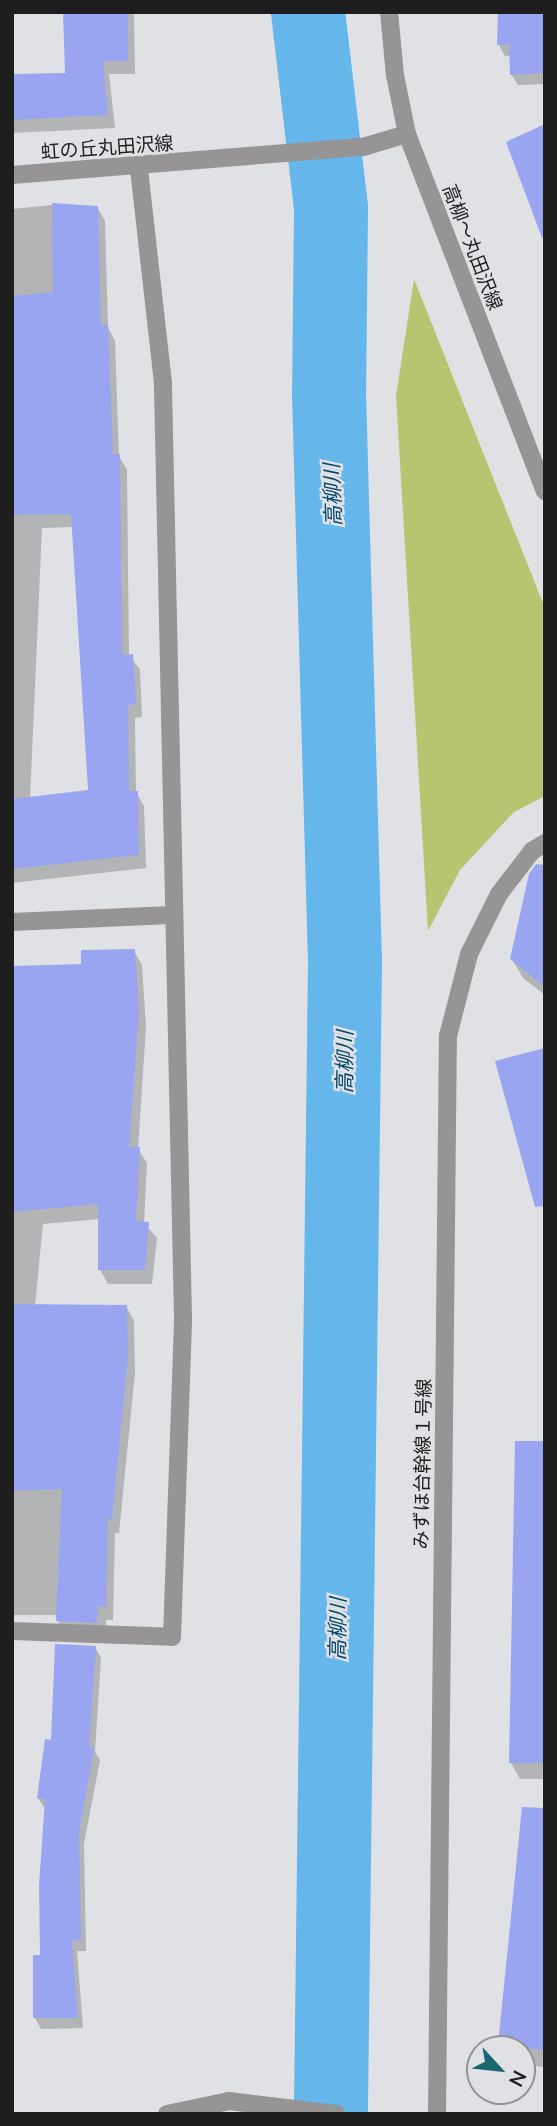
<!DOCTYPE html>
<meta charset="utf-8">
<style>
body{margin:0}
#map{position:relative;width:557px;height:2126px;overflow:hidden;background:#e0e1e4;font-family:Lato,"Noto Sans JP",sans-serif}
div>[style]{position:absolute}
[style*='--x']{left:calc(var(--x)*1px);top:calc(var(--y)*1px);width:calc(var(--w)*1px);rotate:calc(var(--a)*1deg)}
.green>*{inset:0;background:#b9c470}
.shadow>*{inset:0;background:#0003}
.river>*{height:74px;margin:-37px;padding:0 37px;transform-origin:37px;border-radius:37px;background:#64b6eb}
.building>*{inset:0;background:#9aa5f2}
.minor>*{height:18px;margin:-9px;padding:0 9px;transform-origin:9px;border-radius:9px;background:#969495}
span{translate:-50% -50%;white-space:nowrap;text-align:center;line-height:1.15;-webkit-text-stroke:5px #e0e1e4;paint-order:stroke}
.street-label{font-size:19px;color:#1e1e1f}
.water-label{font-size:21px;color:#04486b;font-style:italic}
.frame{position:absolute;inset:0;border:14px solid #1e1e1f;pointer-events:none}
.north{position:absolute;left:466px;top:2035px;width:70px;height:70px;box-sizing:border-box;background:#e0e1e4;border:2px solid #929395;border-radius:50%;rotate:117deg;font-size:19px;font-weight:700;line-height:28px;text-align:center;color:#1e1e1f}
.north::after{content:'';display:block;margin:auto;width:24px;height:32px;background:#19666e;clip-path:polygon(50% 0,100% 100%,50% 72%,0 100%)}
</style>
<div id="map">
<div class="green">
<i style="clip-path:polygon(414px 279px,545px 608px,545px 796px,514px 812px,460px 870px,428px 931px,396px 396px)"></i>
</div>
<div class="shadow">
<i style="clip-path:polygon(65px 12px,134px 12px,135px 74px,109px 74px,115px 128px,12px 133px,12px 76px,66px 75px)"></i>
<i style="clip-path:polygon(545px 12px,545px 84px,518px 85px,511px 74px,511px 55px,505px 56px,499px 45px)"></i>
<i style="clip-path:polygon(evenodd,52px 205px,97px 207px,105px 221px,108px 327px,115px 341px,119px 457px,127px 469px,129px 656px,140px 669px,142px 717px,135px 718px,136px 792px,144px 806px,146px 868px,12px 883px,12px 209px,52px 205px,73px 527px,90px 792px,30px 799px,42px 528px,73px 527px)"></i>
<i style="clip-path:polygon(545px 882px,545px 995px,523px 978px,512px 959px)"></i>
<i style="clip-path:polygon(134px 951px,142px 965px,146px 1027px,138px 1149px,147px 1163px,144px 1223px,157px 1238px,152px 1284px,108px 1284px,100px 1270px,100px 1219px,43px 1224px,35px 1306px,126px 1306px,134px 1321px,135px 1373px,119px 1533px,115px 1533px,113px 1620px,106px 1620px,105px 1637px,64px 1635px,56px 1615px,12px 1615px,12px 967px,82px 966px)"></i>
<i style="clip-path:polygon(545px 1443px,545px 1779px,520px 1779px,511px 1763px)"></i>
<i style="clip-path:polygon(95px 1647px,101px 1658px,95px 1752px,100px 1760px,84px 1844px,86px 1951px,77px 1951px,83px 2028px,41px 2029px,35px 2018px,42px 1956px,45px 1809px,38px 1798px,53px 1742px)"></i>
<i style="clip-path:polygon(545px 1834px,545px 2067px,522px 2065px,522px 2049px,502px 2049px,500px 2045px)"></i>
</div>
<div class="river">
<i style="--x:308;--y:12;--w:198;--a:83.3"></i>
<i style="--x:331;--y:209;--w:184;--a:90.6"></i>
<i style="--x:329;--y:393;--w:568;--a:88.39"></i>
<i style="--x:345;--y:961;--w:1153;--a:90.7"></i>
</div>
<div class="building">
<i style="clip-path:polygon(63px 12px,128px 12px,128px 61px,103px 61px,108px 115px,12px 120px,12px 74px,65px 73px)"></i>
<i style="clip-path:polygon(498px 12px,545px 12px,545px 73px,510px 75px,509px 44px,497px 45px)"></i>
<i style="clip-path:polygon(545px 124px,545px 237px,542px 238px,506px 142px)"></i>
<i style="clip-path:polygon(52px 203px,98px 206px,101px 325px,108px 325px,113px 455px,120px 454px,122px 655px,133px 654px,136px 704px,128px 705px,129px 791px,138px 791px,139px 855px,12px 869px,12px 799px,88px 790px,71px 514px,12px 515px,12px 296px,53px 292px)"></i>
<i style="clip-path:polygon(536px 864px,545px 865px,545px 987px,510px 959px,529px 874px)"></i>
<i style="clip-path:polygon(135px 949px,139px 1011px,129px 1147px,140px 1147px,136px 1221px,149px 1222px,145px 1270px,98px 1270px,98px 1204px,12px 1212px,12px 966px,81px 964px,81px 950px)"></i>
<i style="clip-path:polygon(545px 1048px,545px 1206px,535px 1207px,495px 1061px)"></i>
<i style="clip-path:polygon(12px 1304px,127px 1305px,128px 1357px,112px 1519px,108px 1519px,106px 1607px,98px 1606px,97px 1623px,56px 1621px,62px 1489px,12px 1491px)"></i>
<i style="clip-path:polygon(515px 1441px,545px 1441px,545px 1763px,509px 1763px)"></i>
<i style="clip-path:polygon(55px 1644px,96px 1646px,89px 1747px,94px 1748px,79px 1832px,81px 1940px,72px 1941px,78px 2018px,33px 2018px,33px 1955px,40px 1955px,39px 1885px,45px 1799px,37px 1798px,45px 1739px,51px 1740px)"></i>
<i style="clip-path:polygon(522px 1807px,545px 1808px,545px 2050px,498px 2045px)"></i>
</div>
<div class="minor">
<i style="--x:389;--y:12;--w:63;--a:84.6"></i>
<i style="--x:395;--y:75;--w:60;--a:78.5"></i>
<i style="--x:407;--y:134;--w:383;--a:68.9"></i>
<i style="--x:12;--y:175;--w:352;--a:-4.6"></i>
<i style="--x:363;--y:147;--w:46;--a:-16.5"></i>
<i style="--x:12;--y:922;--w:159;--a:-2.5"></i>
<i style="--x:12;--y:1631;--w:160;--a:2.1"></i>
<i style="--x:172;--y:1637;--w:319;--a:-88"></i>
<i style="--x:183;--y:1318;--w:935;--a:-91.23"></i>
<i style="--x:163;--y:383;--w:216;--a:-96.4"></i>
<i style="--x:167;--y:2114;--w:63;--a:-11.8"></i>
<i style="--x:229;--y:2101;--w:108;--a:6.9"></i>
<i style="--x:437;--y:2114;--w:1078;--a:-89.42"></i>
<i style="--x:448;--y:1036;--w:85;--a:-75.6"></i>
<i style="--x:469;--y:954;--w:67;--a:-63.4"></i>
<i style="--x:499;--y:894;--w:54;--a:-52.5"></i>
<i style="--x:532;--y:851;--w:15;--a:-32"></i>
</div>
<div class="street-label">
<span style="left:107px;top:147px;rotate:-4deg">虹の丘丸田沢線</span>
<span style="left:473px;top:247px;rotate:69deg">高柳～丸田沢線</span>
<span style="left:422px;top:1464px;rotate:-89deg">みずほ台幹線１号線</span>
</div>
<div class="water-label">
<span style="left:332px;top:495px;rotate:-92deg">高柳川</span>
<span style="left:344px;top:1062px;rotate:-89deg">高柳川</span>
<span style="left:337px;top:1629px;rotate:-89deg">高柳川</span>
</div>
<div class="frame"></div>
<div class="north">N</div>
</div>
